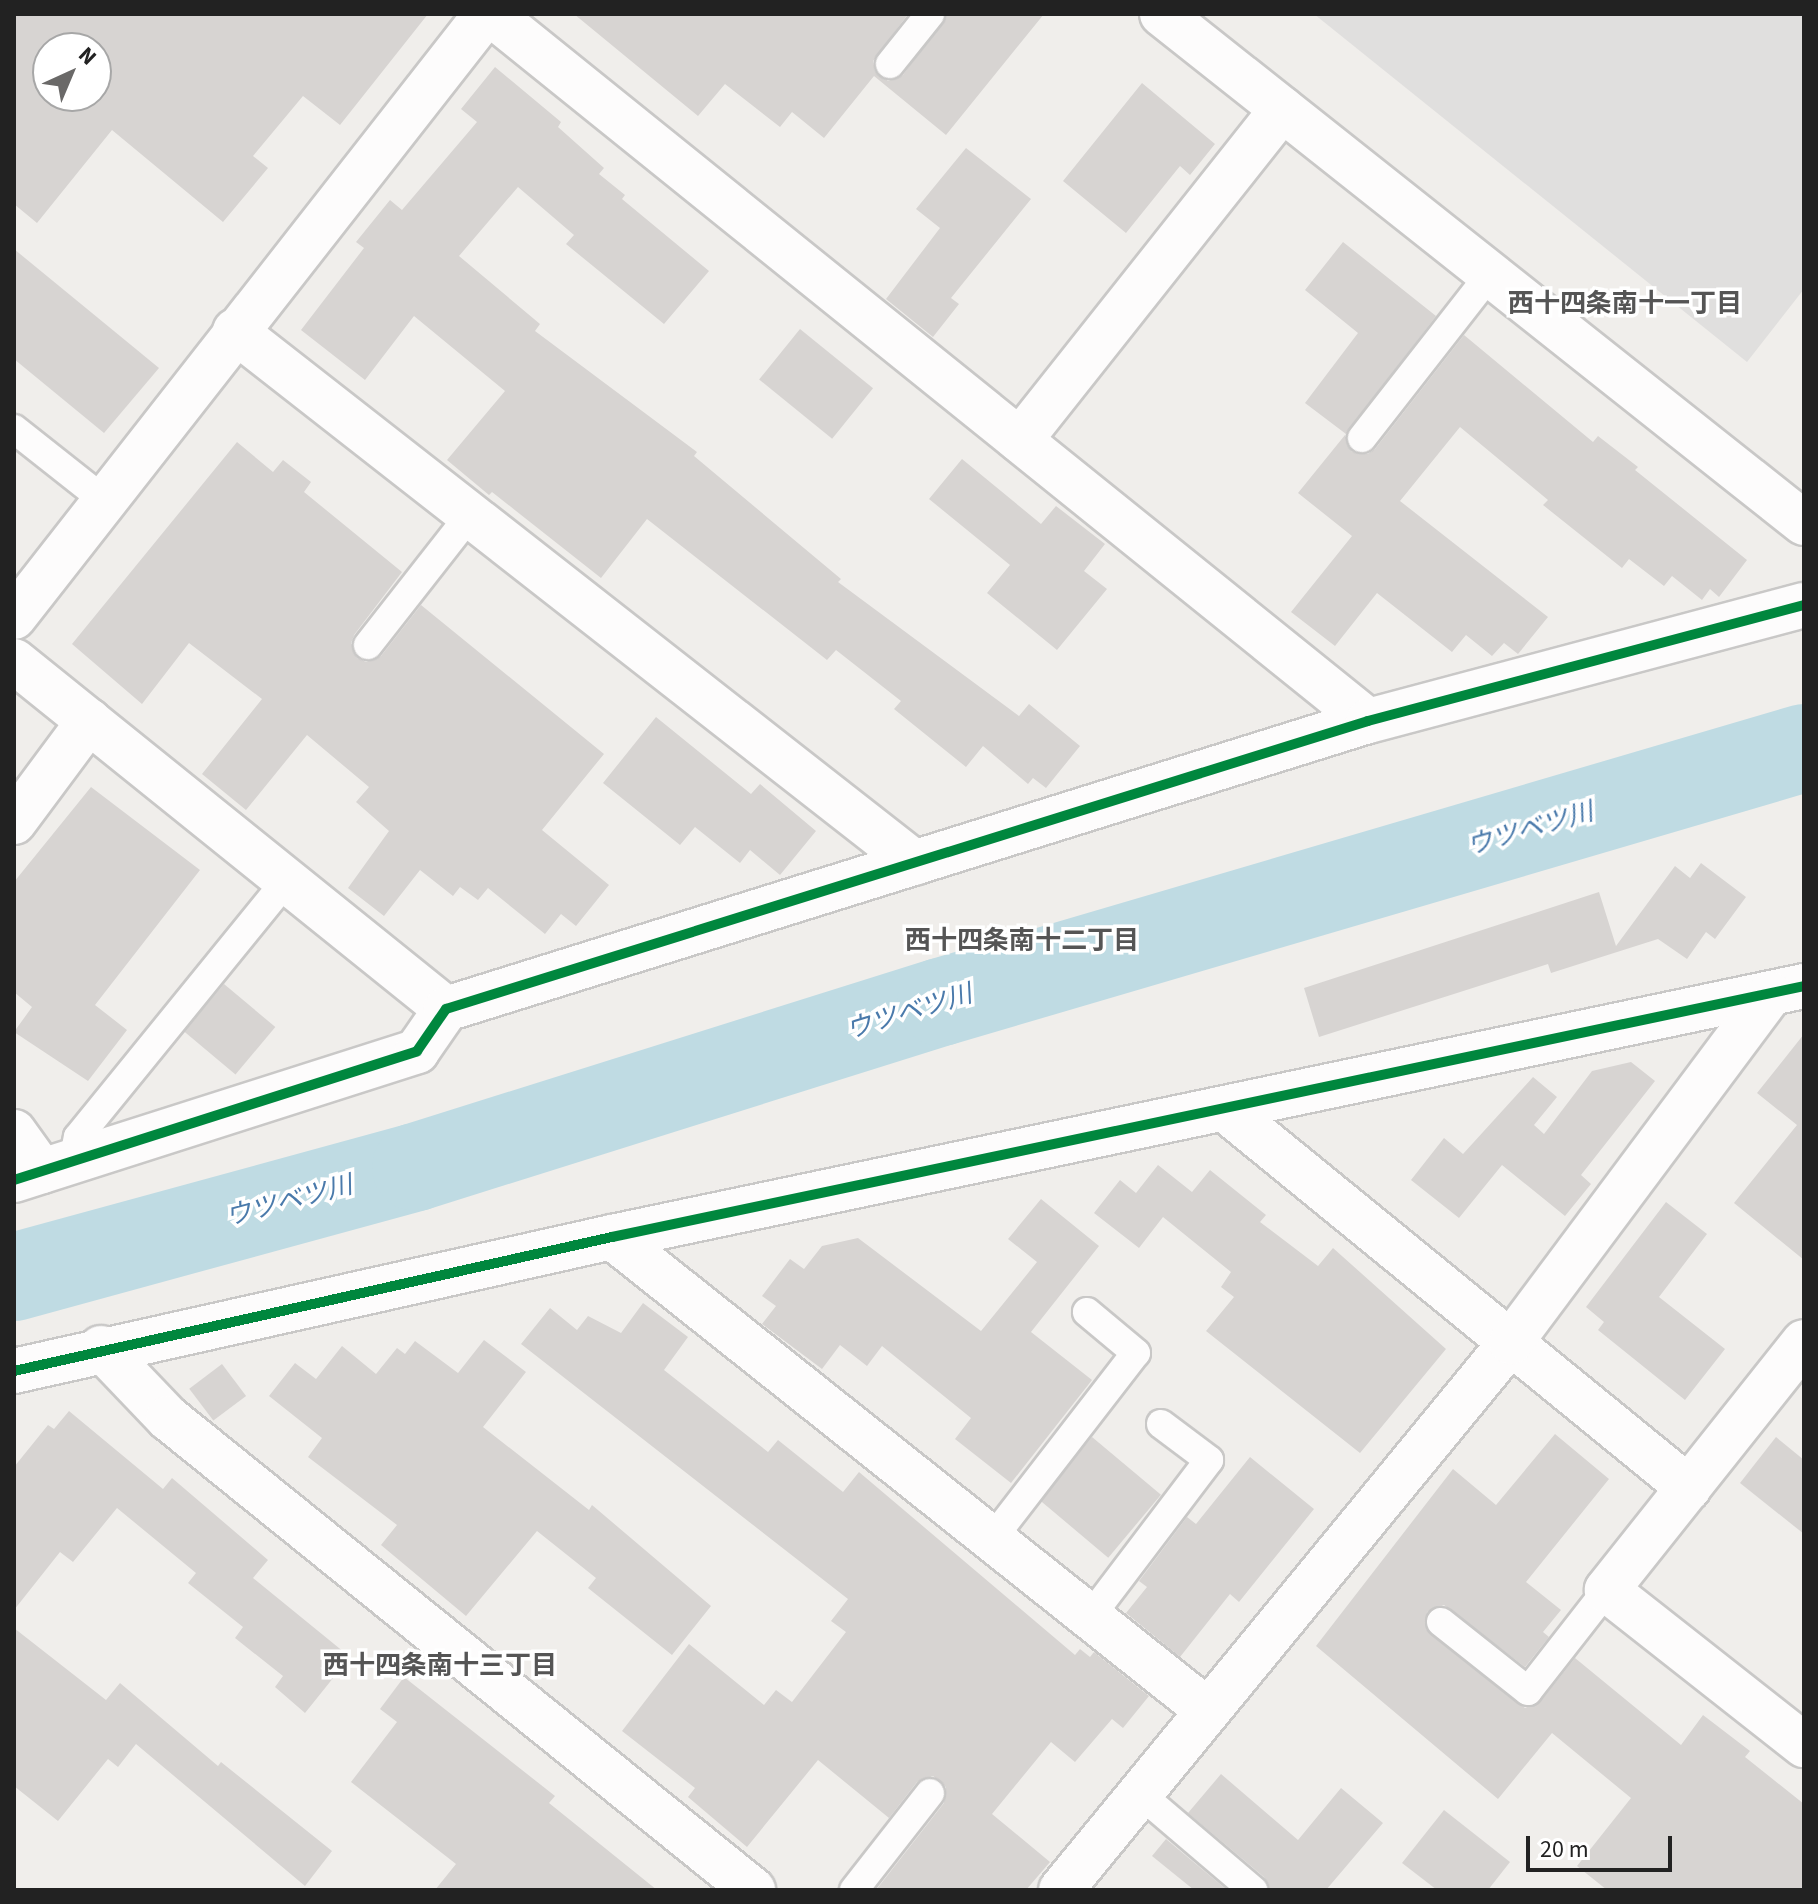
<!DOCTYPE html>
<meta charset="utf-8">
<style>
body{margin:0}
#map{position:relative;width:1818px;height:1904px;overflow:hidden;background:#f0eeeb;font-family:"Source Sans 3","Noto Sans JP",sans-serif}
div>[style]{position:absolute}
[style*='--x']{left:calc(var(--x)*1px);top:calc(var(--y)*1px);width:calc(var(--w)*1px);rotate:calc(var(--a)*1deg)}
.parking>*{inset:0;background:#e0dfde}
.river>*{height:88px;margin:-44px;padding:0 44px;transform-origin:44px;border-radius:44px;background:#bfdbe3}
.building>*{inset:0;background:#d7d4d2;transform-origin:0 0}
.roads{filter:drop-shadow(2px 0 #c9c8c7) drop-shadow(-2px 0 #c9c8c7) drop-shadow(0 2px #c9c8c7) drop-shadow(0 -2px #c9c8c7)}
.lane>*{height:28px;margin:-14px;padding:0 14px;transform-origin:14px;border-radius:14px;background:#fdfcfc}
.street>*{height:44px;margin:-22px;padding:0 22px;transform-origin:22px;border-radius:22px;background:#fdfcfc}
.cycleway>*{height:10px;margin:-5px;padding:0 5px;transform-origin:5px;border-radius:5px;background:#00873e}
span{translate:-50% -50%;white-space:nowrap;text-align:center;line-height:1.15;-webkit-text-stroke:7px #fff;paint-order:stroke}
.neighbourhood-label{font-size:26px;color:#555;font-weight:700}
.water-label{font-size:26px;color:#4a7aab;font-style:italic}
.frame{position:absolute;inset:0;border:16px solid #222;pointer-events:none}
.north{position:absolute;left:32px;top:32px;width:80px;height:80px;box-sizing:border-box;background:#fff;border:2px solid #a7a7a7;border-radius:50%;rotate:44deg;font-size:22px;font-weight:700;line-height:32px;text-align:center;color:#222}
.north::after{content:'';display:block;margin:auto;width:28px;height:36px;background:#6a6968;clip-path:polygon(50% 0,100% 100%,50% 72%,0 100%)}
.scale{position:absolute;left:1526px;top:1836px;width:146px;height:36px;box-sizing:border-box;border:4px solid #222;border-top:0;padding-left:10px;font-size:24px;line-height:28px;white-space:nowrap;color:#222;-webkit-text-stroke:6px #fff;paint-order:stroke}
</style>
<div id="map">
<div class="parking">
<i style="clip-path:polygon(1314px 14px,1804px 14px,1804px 289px,1747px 362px)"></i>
</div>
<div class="river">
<i style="--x:14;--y:1277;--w:417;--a:-15.3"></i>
<i style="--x:416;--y:1167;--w:550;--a:-17.45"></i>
<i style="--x:941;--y:1002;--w:900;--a:-16.4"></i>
</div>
<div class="building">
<i style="clip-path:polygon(evenodd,14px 14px,428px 14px,340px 125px,303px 96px,253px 156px,268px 168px,223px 222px,112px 130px,37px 223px,14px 204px,14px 14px,48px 48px,96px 48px,96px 96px,48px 96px,48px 48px)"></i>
<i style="clip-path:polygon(574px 14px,908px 14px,873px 61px,875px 71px,888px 81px,903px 75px,947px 14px,1044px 14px,946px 135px,874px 76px,824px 138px,792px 112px,780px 127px,725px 84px,698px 116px)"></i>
<i style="clip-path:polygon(495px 67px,561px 122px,558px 127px,604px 168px,599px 174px,625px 195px,622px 199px,709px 271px,664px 324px,566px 244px,574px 235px,518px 187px,459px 256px,540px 324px,535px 331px,697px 452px,694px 456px,841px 579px,838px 582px,1019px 716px,1029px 704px,1080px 746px,1046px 788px,1033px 778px,1028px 784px,983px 746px,966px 767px,894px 709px,901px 701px,836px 650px,827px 660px,647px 519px,601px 578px,492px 492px,489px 495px,447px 460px,505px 391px,414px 316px,365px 380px,301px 330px,364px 248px,356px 242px,390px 200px,402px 210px,477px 122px,461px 109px)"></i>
<i style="clip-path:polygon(1142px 83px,1215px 144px,1190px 175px,1180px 166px,1126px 233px,1063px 181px)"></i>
<i style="clip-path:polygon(966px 148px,1031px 199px,951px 298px,959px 304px,933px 337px,886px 299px,940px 228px,916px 209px)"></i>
<i style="clip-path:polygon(1343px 242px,1436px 316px,1346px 434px,1305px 403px,1358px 333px,1305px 290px)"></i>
<i style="clip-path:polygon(14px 249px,159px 368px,104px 433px,14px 359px)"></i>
<i style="left:800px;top:329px;width:94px;height:65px;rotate:39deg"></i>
<i style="clip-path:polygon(1464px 335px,1593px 442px,1598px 436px,1638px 467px,1635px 470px,1747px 560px,1719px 597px,1710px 589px,1702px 600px,1672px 576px,1664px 586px,1629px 559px,1622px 568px,1543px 505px,1548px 500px,1460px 427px,1400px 501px,1548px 617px,1518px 654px,1504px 643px,1492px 656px,1466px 635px,1452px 652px,1377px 593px,1335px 646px,1291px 612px,1352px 536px,1298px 493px,1345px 435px,1352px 452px,1368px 454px,1375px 449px)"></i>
<i style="clip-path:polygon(237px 442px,273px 472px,283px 460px,311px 482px,304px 492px,402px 572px,354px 635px,351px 643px,357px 658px,366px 662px,381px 656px,421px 605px,604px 754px,542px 830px,609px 885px,576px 926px,561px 914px,545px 934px,488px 888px,478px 900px,460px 887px,453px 896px,420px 870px,384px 916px,348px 888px,389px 831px,356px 802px,369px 787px,307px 735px,246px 810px,202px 774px,262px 699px,189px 643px,142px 704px,72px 644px)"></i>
<i style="clip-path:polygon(962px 459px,1041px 524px,1056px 506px,1105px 544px,1084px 571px,1107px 589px,1057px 650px,987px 593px,1010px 565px,929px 499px)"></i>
<i style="clip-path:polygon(656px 717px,751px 794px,760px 784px,816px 831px,780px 875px,750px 850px,740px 863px,695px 827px,680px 845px,603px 783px)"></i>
<i style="clip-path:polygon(91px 787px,200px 870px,95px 1005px,127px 1030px,88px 1081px,14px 1032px,32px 1007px,14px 992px,14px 882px)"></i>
<i style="clip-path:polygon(1701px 863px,1746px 897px,1715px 939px,1706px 932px,1687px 959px,1658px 939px,1551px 973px,1548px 964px,1319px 1037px,1304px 988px,1599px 892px,1616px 946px,1675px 866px,1690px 878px)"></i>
<i style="left:224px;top:984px;width:67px;height:62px;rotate:40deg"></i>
<i style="clip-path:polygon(1804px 1034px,1804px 1260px,1734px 1203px,1797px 1125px,1757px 1093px)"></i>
<i style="clip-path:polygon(1631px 1062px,1655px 1081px,1581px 1175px,1591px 1184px,1565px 1216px,1502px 1165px,1459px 1218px,1411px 1180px,1444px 1138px,1463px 1154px,1533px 1077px,1557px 1097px,1534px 1125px,1544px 1134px,1592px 1071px)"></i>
<i style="clip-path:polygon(1158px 1165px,1192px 1192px,1210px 1170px,1266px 1215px,1260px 1222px,1318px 1266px,1333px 1248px,1446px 1349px,1360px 1453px,1206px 1331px,1234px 1297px,1221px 1287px,1231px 1272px,1163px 1217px,1139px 1248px,1094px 1213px,1120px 1180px,1136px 1193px)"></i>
<i style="clip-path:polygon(1041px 1199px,1099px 1246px,1031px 1332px,1092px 1380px,1011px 1483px,955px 1439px,971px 1418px,882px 1346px,867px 1366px,840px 1345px,822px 1369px,762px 1324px,776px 1306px,762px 1296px,790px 1259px,804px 1269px,822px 1246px,858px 1238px,981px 1331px,1037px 1262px,1008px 1239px)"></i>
<i style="clip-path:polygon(1666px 1202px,1707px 1234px,1659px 1297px,1725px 1349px,1685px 1400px,1598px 1330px,1604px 1322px,1586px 1307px)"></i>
<i style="clip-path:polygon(643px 1303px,688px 1337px,664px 1370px,768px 1452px,778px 1440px,843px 1492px,859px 1472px,1075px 1655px,1080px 1649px,1090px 1657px,1094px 1652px,1149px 1696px,1123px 1728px,1112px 1719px,1075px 1762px,1051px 1742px,992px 1814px,1050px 1862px,1026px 1890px,876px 1890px,944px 1803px,946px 1787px,933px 1776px,917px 1782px,889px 1818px,818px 1760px,747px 1847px,688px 1797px,695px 1788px,622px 1731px,689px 1644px,764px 1705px,776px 1690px,792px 1702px,846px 1632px,831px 1621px,848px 1599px,521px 1344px,550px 1308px,577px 1330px,588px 1316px,621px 1333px)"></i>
<i style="clip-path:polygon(484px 1340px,526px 1372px,483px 1427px,589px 1510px,592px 1505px,711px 1606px,672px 1655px,588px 1588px,596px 1578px,537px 1531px,466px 1616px,381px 1545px,397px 1525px,308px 1457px,322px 1438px,269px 1396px,295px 1363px,316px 1379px,342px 1346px,376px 1374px,397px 1348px,405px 1354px,415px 1341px,458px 1373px)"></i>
<i style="left:222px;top:1364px;width:40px;height:41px;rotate:53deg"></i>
<i style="clip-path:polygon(69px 1411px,163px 1489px,172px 1478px,268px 1560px,253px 1578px,350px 1657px,305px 1713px,275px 1687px,283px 1676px,235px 1638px,243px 1627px,188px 1583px,196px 1573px,117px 1508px,73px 1562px,60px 1552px,14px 1610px,14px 1467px,48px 1425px,54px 1429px)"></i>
<i style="clip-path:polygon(1555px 1434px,1609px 1479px,1526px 1582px,1561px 1610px,1543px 1632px,1549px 1637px,1525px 1667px,1444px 1605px,1427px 1612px,1426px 1629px,1525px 1708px,1541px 1701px,1575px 1658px,1681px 1745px,1703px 1715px,1750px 1751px,1745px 1757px,1804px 1804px,1804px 1890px,1607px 1890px,1577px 1866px,1631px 1798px,1552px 1733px,1498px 1799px,1316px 1646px,1453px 1469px,1496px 1505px)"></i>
<i style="left:1092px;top:1437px;width:90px;height:82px;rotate:40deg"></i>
<i style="clip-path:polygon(1776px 1437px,1804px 1460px,1804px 1534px,1740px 1483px)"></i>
<i style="clip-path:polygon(1250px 1457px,1314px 1509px,1239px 1602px,1230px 1594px,1180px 1657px,1126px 1613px,1147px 1587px,1139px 1581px,1187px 1517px,1196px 1524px)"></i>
<i style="clip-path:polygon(14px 1628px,106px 1700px,120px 1683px,218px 1766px,221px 1762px,332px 1851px,305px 1886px,136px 1744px,118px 1767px,108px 1759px,58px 1821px,14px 1786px)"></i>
<i style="clip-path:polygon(404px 1677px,555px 1796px,549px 1803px,657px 1890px,435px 1890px,456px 1864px,351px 1782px,397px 1722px,380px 1709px)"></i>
<i style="clip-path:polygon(1221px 1774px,1298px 1840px,1341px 1788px,1383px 1823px,1326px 1890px,1270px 1890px,1264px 1877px,1188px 1813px)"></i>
<i style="clip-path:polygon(1444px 1810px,1510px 1862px,1488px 1890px,1437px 1890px,1402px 1863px)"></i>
<i style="clip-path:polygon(1166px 1839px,1227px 1890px,1194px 1890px,1152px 1856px)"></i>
</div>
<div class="roads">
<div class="lane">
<i style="--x:890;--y:64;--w:64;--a:-51.3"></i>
<i style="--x:14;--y:429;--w:115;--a:38.3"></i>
<i style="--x:1362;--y:438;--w:208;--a:-52"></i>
<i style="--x:368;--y:645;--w:165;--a:-51.9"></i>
<i style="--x:73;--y:1162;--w:25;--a:-79"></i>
<i style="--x:78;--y:1137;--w:330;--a:-50.9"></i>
<i style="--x:992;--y:1539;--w:235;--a:-52.3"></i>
<i style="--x:1136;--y:1353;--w:64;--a:-140.1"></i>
<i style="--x:1090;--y:1617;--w:197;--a:-52.8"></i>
<i style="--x:1209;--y:1460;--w:60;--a:-143.1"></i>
<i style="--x:1441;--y:1622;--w:111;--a:38.4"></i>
<i style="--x:1528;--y:1691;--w:128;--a:-52"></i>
<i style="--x:1139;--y:1793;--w:150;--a:40.4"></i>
<i style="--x:854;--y:1890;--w:123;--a:-51.9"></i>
</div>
<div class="street">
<i style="--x:491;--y:14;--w:1126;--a:38.87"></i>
<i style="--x:1162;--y:14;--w:819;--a:38.41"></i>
<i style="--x:235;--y:331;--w:863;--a:38.04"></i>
<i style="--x:1020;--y:440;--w:422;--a:-51.6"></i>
<i style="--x:14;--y:617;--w:766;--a:-51.95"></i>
<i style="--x:14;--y:661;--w:555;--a:38.85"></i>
<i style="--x:14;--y:822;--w:126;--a:-53.4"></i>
<i style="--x:1227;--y:1111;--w:596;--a:39.22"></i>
<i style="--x:14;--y:1132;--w:48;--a:54.3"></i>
<i style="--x:14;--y:1180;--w:423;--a:-17.7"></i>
<i style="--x:417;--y:1051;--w:51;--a:-55.4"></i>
<i style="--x:446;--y:1009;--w:966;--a:-17.35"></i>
<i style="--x:1368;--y:721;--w:451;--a:-14.9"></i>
<i style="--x:612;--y:1237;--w:760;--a:38.48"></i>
<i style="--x:1804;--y:1342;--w:317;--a:128.5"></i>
<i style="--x:1607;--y:1590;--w:251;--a:38.2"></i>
<i style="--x:101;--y:1348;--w:97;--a:46.3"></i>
<i style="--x:168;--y:1418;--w:752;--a:38.9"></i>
<i style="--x:14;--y:1371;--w:613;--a:-12.63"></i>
<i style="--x:612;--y:1237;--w:1218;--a:-11.89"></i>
<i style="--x:1061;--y:1890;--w:709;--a:-50.61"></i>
<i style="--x:1511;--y:1342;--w:434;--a:-53.3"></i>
</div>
</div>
<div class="cycleway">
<i style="--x:14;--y:1180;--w:423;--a:-17.7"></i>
<i style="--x:417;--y:1051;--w:51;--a:-55.4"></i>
<i style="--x:446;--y:1009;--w:966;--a:-17.35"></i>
<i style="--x:1368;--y:721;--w:451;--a:-14.9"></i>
<i style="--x:14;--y:1371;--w:613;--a:-12.63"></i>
<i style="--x:612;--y:1237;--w:1218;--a:-11.89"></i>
</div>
<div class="neighbourhood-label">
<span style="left:1625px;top:304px">西十四条南十一丁目</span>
<span style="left:1022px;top:941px">西十四条南十二丁目</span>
<span style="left:440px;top:1666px">西十四条南十三丁目</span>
</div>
<div class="water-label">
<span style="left:1530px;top:829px;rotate:-16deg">ウツベツ川</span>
<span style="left:909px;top:1012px;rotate:-17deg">ウツベツ川</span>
<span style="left:289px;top:1201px;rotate:-15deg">ウツベツ川</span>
</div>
<div class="frame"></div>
<div class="north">N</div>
<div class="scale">20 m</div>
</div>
